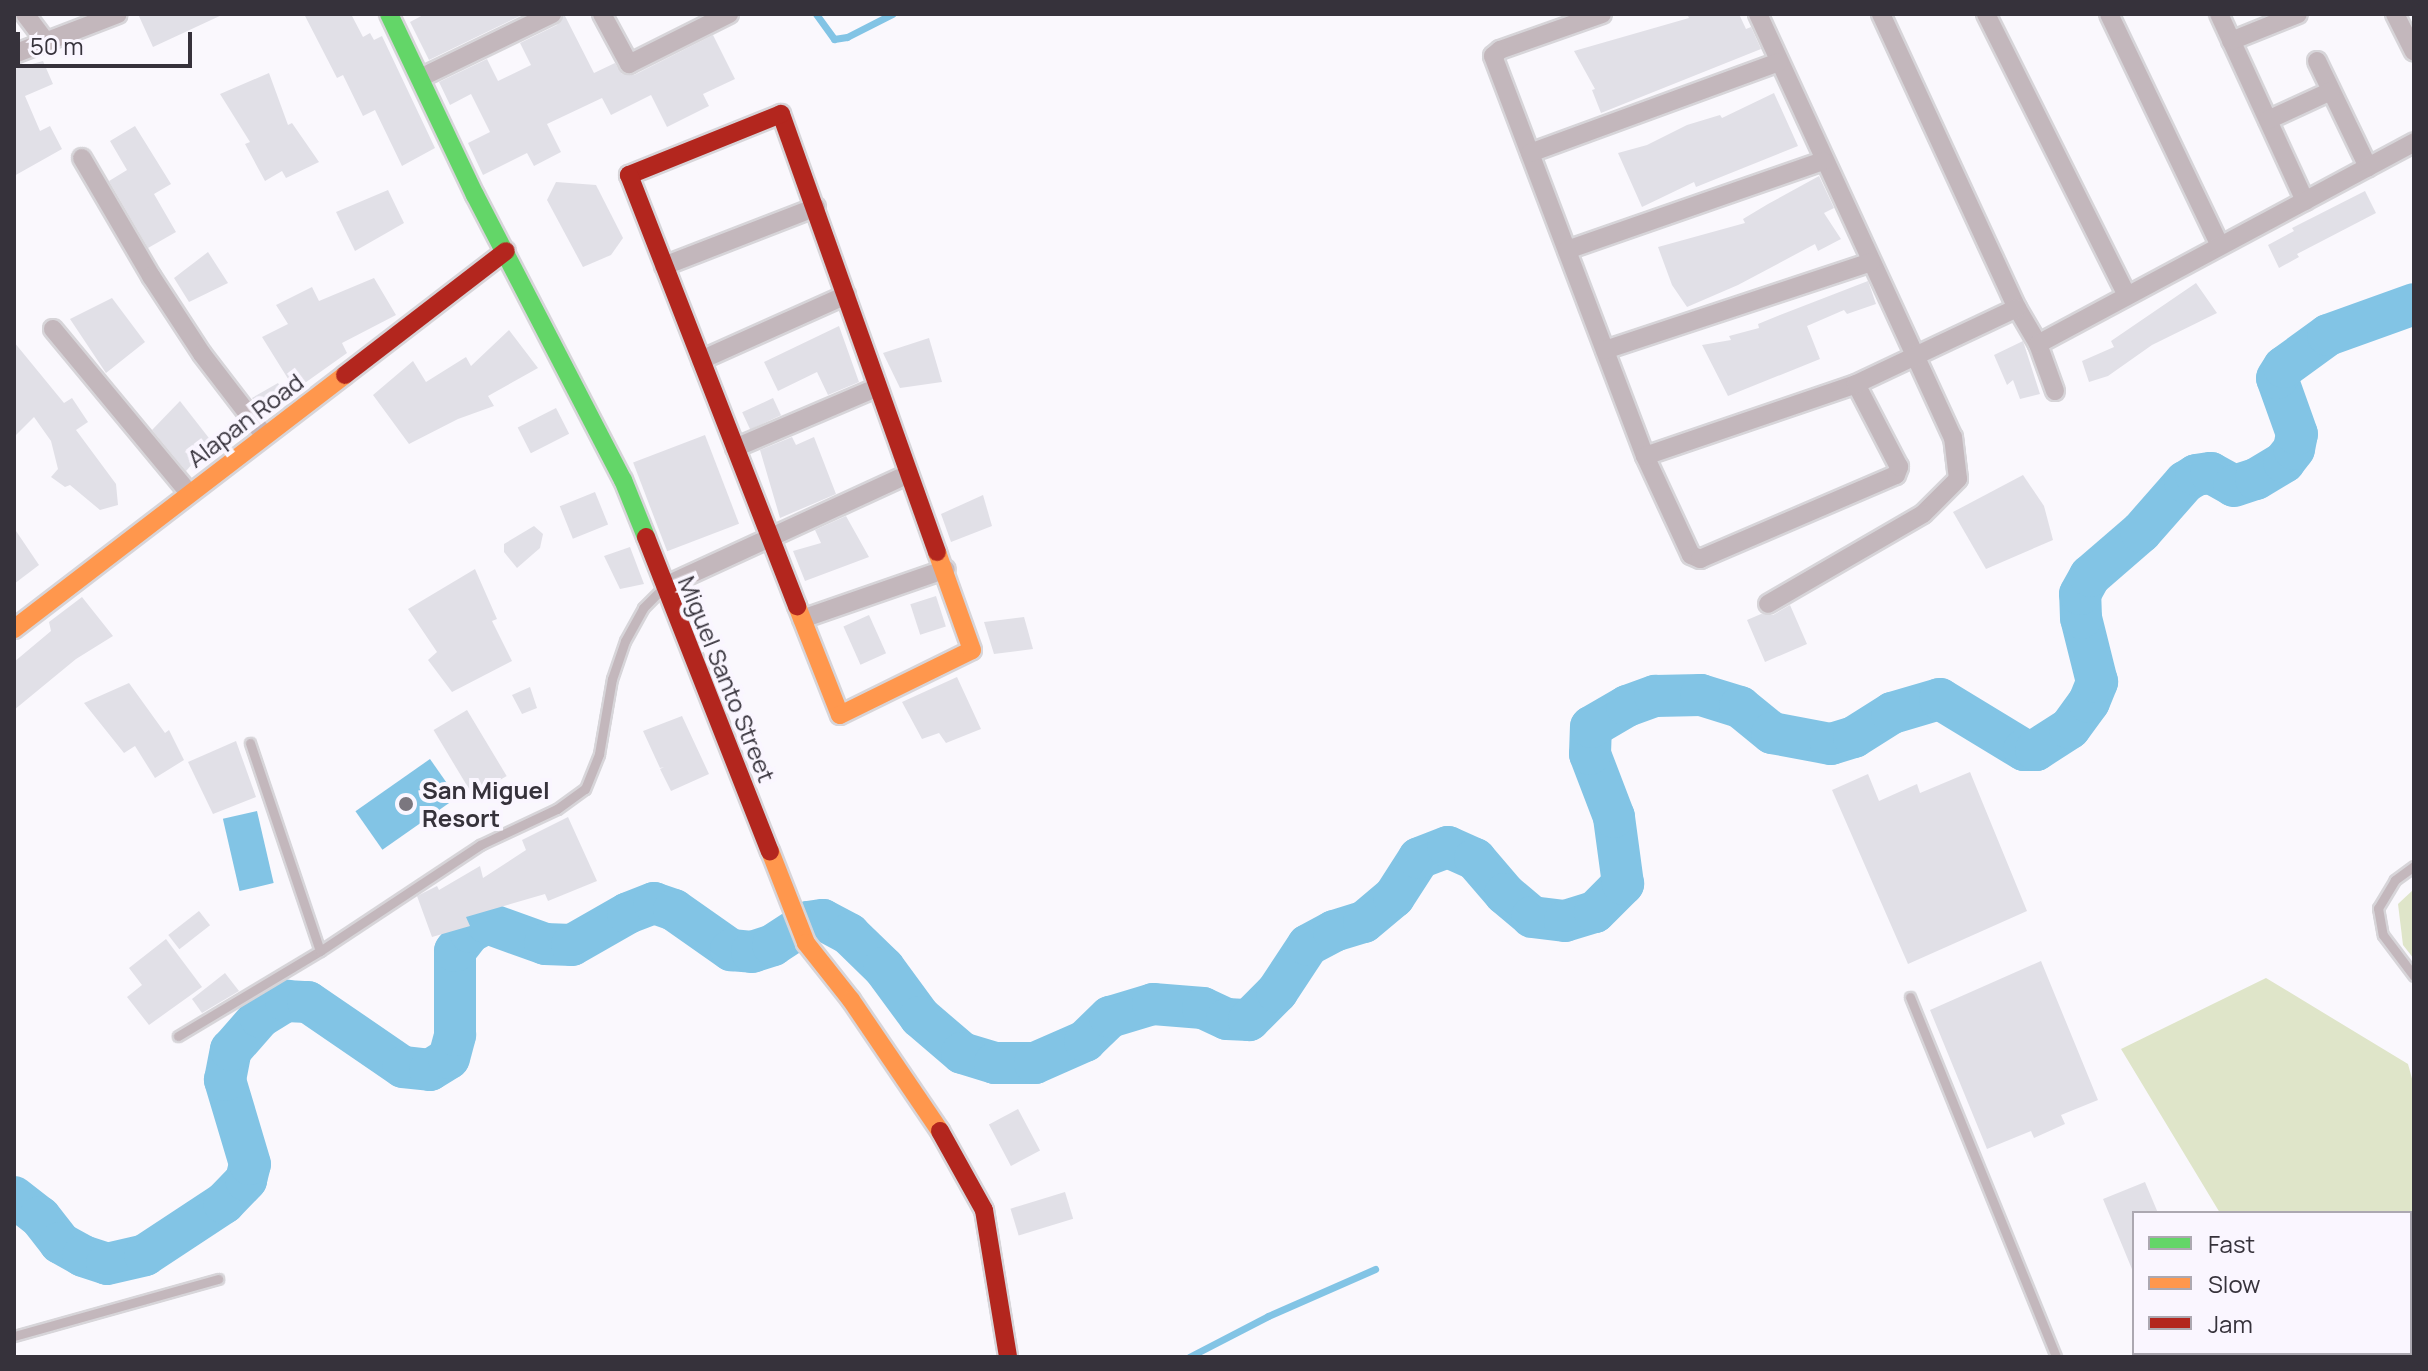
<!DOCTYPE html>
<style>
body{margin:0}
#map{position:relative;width:2428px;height:1371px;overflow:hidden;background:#faf8fd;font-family:Manrope,sans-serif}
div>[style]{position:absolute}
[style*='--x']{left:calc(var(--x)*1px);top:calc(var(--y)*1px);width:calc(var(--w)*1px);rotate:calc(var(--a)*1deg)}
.green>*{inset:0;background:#dfe5c9}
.water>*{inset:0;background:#82c4e5;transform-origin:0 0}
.stream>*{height:7px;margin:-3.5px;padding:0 3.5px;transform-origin:3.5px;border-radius:3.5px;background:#82c4e5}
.river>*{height:42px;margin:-21px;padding:0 21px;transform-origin:21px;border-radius:21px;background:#82c4e5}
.building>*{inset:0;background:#e1e0e7;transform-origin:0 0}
.roads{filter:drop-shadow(2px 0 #d7d5d9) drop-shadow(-2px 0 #d7d5d9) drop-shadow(0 2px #d7d5d9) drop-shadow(0 -2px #d7d5d9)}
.lane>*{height:9px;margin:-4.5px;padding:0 4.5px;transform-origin:4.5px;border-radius:4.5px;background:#c3b7bc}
.street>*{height:18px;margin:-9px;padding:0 9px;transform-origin:9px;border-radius:9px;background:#c3b7bc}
.fast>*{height:18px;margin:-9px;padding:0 9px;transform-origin:9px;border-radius:9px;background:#63d668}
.slow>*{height:18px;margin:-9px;padding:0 9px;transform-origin:9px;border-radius:9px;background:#ff974d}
.jam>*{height:18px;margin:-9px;padding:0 9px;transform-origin:9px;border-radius:9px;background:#b3261e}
.dots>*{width:22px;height:22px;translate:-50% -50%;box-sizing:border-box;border:4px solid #faf6ff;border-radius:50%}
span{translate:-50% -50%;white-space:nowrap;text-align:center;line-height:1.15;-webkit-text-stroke:8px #faf6ff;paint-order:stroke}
.street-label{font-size:24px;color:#36323b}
.poi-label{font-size:24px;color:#36323b;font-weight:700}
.left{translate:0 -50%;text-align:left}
.frame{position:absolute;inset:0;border:16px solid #36323b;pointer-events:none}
.legend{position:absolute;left:2132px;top:1211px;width:280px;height:144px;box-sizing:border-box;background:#faf6ff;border:2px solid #aca8b1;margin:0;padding:10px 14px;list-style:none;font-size:24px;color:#36323b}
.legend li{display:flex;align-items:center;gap:16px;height:40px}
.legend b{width:40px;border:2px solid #aca8b1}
.scale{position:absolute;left:16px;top:32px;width:176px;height:36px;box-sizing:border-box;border:4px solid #36323b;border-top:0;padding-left:10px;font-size:24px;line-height:28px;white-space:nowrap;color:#36323b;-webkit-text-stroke:6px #faf6ff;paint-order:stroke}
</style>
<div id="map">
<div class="green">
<i style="clip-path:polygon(2414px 889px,2414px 959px,2403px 945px,2398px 904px)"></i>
<i style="clip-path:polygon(2266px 978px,2408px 1064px,2414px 1086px,2414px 1357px,2306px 1357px,2304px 1353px,2410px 1353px,2410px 1213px,2220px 1213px,2121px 1049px)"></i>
</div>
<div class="water">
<i style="left:430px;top:759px;width:47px;height:91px;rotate:55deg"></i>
<i style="left:257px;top:811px;width:74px;height:35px;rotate:77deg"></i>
</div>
<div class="stream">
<i style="--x:816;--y:14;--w:31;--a:54"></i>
<i style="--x:834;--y:39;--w:13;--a:-9"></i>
<i style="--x:847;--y:37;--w:51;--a:-27.1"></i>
<i style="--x:1189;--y:1357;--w:89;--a:-27.4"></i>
<i style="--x:1268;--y:1316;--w:117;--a:-23.7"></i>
</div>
<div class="river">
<i style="--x:14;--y:1197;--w:33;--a:38"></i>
<i style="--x:40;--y:1217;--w:33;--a:52"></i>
<i style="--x:60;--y:1243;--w:26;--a:29"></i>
<i style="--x:83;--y:1256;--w:25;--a:18"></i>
<i style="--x:107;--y:1264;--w:39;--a:-13"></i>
<i style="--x:145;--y:1255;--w:95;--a:-33.4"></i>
<i style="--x:224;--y:1203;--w:32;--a:-46"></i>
<i style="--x:246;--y:1180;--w:16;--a:-76"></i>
<i style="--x:250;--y:1164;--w:88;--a:-106.6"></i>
<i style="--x:225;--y:1080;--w:31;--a:-79"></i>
<i style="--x:231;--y:1050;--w:44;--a:-48.7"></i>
<i style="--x:260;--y:1017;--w:31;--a:-32"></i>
<i style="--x:286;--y:1001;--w:22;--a:3"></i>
<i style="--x:308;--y:1002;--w:115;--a:34.4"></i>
<i style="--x:403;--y:1067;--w:27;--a:6"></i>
<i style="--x:430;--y:1070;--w:22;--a:-32"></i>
<i style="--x:449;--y:1058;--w:24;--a:-75"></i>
<i style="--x:455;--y:1035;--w:84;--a:-90"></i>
<i style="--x:455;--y:951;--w:24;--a:-52"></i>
<i style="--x:470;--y:932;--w:19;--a:-28"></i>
<i style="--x:487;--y:923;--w:62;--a:19.9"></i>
<i style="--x:545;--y:944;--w:27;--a:2"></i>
<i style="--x:572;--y:945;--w:64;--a:-29.7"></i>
<i style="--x:628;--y:913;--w:28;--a:-21"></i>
<i style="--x:654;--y:903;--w:21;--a:19"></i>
<i style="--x:674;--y:910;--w:70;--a:35.1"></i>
<i style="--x:731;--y:950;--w:21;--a:5"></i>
<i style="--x:752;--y:952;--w:22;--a:-18"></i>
<i style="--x:773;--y:945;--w:42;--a:-33.3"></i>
<i style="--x:808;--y:922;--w:15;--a:-8"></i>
<i style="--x:823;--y:920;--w:30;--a:28"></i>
<i style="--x:849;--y:934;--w:49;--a:44.2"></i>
<i style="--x:884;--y:968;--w:61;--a:53.7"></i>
<i style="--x:920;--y:1017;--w:55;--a:40.6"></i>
<i style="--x:962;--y:1053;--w:34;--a:17"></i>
<i style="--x:995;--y:1063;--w:40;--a:0"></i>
<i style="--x:1035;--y:1063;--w:55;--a:-23.7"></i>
<i style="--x:1085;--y:1041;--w:35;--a:-44"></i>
<i style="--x:1110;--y:1017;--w:45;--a:-16.8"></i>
<i style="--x:1153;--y:1004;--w:50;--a:4.6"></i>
<i style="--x:1203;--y:1008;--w:26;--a:25"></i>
<i style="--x:1227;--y:1019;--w:22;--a:3"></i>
<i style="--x:1249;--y:1020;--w:40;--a:-45"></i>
<i style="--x:1277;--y:992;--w:56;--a:-56.6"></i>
<i style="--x:1308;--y:945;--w:30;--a:-28"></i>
<i style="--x:1334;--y:931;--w:31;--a:-17"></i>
<i style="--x:1364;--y:922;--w:39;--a:-40"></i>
<i style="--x:1394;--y:897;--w:46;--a:-57.3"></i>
<i style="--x:1419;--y:858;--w:31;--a:-21"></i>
<i style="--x:1448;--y:847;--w:30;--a:24"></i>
<i style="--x:1475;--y:859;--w:46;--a:49.4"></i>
<i style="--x:1505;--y:894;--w:35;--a:40"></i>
<i style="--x:1532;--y:917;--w:33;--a:7"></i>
<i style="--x:1565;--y:921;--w:31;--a:-17"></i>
<i style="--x:1595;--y:912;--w:40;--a:-45"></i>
<i style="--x:1623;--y:884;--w:68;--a:-97.7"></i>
<i style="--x:1614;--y:817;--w:67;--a:-110.9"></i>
<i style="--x:1590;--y:754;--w:27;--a:-88"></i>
<i style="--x:1591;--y:727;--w:42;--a:-30.3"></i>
<i style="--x:1627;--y:706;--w:30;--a:-20"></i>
<i style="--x:1655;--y:696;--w:46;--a:-1.2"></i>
<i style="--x:1701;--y:695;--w:41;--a:17.1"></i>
<i style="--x:1740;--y:707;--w:41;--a:39.1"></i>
<i style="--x:1772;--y:733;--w:60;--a:10.6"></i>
<i style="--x:1831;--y:744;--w:24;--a:-17"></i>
<i style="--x:1854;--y:737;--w:45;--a:-32.3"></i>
<i style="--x:1892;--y:713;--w:50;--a:-16.3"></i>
<i style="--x:1940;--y:699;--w:98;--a:31.3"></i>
<i style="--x:2024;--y:750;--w:12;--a:0"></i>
<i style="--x:2036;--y:750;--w:40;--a:-32.9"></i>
<i style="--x:2070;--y:728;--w:32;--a:-54"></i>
<i style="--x:2089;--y:702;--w:22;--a:-68"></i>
<i style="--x:2097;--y:682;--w:66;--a:-104"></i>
<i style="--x:2081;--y:618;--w:24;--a:-92"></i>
<i style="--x:2080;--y:594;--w:21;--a:-61"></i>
<i style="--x:2090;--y:576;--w:67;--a:-40.8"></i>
<i style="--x:2141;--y:532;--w:67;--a:-48.7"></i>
<i style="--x:2185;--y:482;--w:13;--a:-32"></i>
<i style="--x:2196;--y:475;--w:15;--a:-8"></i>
<i style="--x:2211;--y:473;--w:26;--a:29"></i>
<i style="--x:2234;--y:486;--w:23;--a:-18"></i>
<i style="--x:2256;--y:479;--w:33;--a:-31"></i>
<i style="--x:2284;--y:462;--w:16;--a:-52"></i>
<i style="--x:2294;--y:449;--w:15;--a:-79"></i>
<i style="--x:2297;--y:434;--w:59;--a:-109.7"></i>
<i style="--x:2277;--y:378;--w:13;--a:-58"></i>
<i style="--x:2284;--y:367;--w:54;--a:-36"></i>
<i style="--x:2328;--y:335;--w:91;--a:-19.8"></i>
</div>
<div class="building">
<i style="clip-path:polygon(138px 14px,224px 14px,153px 47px)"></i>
<i style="clip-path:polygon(304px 14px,351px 14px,363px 37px,370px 33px,374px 40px,382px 36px,435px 148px,402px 166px,375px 110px,363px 116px,343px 75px,337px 78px)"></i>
<i style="clip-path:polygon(425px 14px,524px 14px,429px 60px,410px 22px)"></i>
<i style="clip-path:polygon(564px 14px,594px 73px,615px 63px,622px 74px,634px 75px,713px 35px,735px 79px,703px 94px,709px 106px,667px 127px,651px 95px,611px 115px,602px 98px,547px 124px,561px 152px,534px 166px,527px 153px,483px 175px,468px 143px,490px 132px,471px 94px,450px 105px,439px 82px,487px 59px,498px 81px,531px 65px,520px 43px,557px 25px)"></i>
<i style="clip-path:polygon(1687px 14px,1739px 14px,1746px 29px,1751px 27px,1761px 49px,1601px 113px,1592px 90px,1595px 89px,1574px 51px,1689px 18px)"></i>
<i style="clip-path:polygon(43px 61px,53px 84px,25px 96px,40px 131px,50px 126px,62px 149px,14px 176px,14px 69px)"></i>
<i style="clip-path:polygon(269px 73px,288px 125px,292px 123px,319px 162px,286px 178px,282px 171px,265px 181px,245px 144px,250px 142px,220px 94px)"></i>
<i style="clip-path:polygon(1774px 93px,1798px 146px,1696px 187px,1694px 182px,1642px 207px,1618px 153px,1647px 145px,1687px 125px,1720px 115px,1722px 118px)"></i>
<i style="clip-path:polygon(135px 126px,171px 184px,154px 194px,176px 232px,148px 248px,109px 181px,127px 170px,110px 141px)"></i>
<i style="clip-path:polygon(1819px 176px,1834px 208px,1824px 213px,1841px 239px,1818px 251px,1815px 244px,1738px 285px,1687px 307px,1672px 285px,1658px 247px,1745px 223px,1743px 219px,1768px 204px)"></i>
<i style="clip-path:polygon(556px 182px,596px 185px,623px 238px,611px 255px,583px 267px,547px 200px)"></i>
<i style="clip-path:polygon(388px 190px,404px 223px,355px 251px,336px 212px)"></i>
<i style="clip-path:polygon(2365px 191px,2376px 213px,2297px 254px,2299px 257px,2279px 268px,2268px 245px,2294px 231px,2292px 228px)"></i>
<i style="clip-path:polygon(208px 252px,228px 283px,189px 302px,174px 278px)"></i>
<i style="clip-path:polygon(374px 278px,396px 315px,342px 343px,347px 353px,295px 390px,262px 337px,288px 324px,276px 305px,312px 287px,319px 301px)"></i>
<i style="clip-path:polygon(1868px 281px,1876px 304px,1847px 314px,1844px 310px,1807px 326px,1820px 359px,1728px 396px,1702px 345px,1731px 340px,1729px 336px,1759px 328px,1758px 324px,1780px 315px)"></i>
<i style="clip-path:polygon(2196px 283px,2217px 313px,2152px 345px,2108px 376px,2089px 382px,2082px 361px,2114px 347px,2111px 341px)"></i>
<i style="clip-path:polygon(112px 298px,145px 342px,106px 373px,70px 319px)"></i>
<i style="clip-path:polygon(839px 326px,859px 382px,828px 395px,817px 372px,778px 391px,764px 362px)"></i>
<i style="clip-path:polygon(509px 330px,538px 368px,488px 396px,494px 406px,458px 419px,409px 444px,373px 395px,413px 361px,426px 382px,466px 357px,471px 366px)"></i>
<i style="clip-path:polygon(929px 338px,942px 382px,900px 388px,883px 353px)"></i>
<i style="clip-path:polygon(2023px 341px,2040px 394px,2020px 399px,2013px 380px,2007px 385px,1994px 355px)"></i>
<i style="clip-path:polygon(14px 342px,64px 403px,72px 398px,88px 422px,76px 430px,116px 484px,118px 505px,100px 510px,70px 485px,65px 487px,51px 477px,58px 469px,51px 441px,34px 417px,14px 437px)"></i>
<i style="clip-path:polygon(278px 383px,287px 399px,265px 416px,252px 398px)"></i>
<i style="left:773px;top:398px;width:19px;height:34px;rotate:65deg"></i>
<i style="clip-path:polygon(180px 401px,212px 442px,186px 471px,152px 430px)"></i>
<i style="left:556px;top:408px;width:29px;height:43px;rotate:63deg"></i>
<i style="left:705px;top:435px;width:95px;height:77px;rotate:69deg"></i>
<i style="clip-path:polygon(792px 437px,796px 445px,814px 437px,836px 494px,780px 518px,760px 450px)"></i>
<i style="clip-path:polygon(2023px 475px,2044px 506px,2053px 540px,1986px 569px,1953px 512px)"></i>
<i style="left:595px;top:492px;width:35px;height:38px;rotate:68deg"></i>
<i style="clip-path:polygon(983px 495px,992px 526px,951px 542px,941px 514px)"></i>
<i style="clip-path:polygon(846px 516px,869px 557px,805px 581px,793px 551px,821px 543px,815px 530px)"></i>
<i style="clip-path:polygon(534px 526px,543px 534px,540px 548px,517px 568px,504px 552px,504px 544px)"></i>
<i style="clip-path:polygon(14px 528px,39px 565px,14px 584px)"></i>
<i style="clip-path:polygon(630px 547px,644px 584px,620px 589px,604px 556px)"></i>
<i style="clip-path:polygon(475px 569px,497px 619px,492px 621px,512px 661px,452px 692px,428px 660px,437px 652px,408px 609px)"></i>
<i style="left:936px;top:596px;width:32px;height:27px;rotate:72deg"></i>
<i style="clip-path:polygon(82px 597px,113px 636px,76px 659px,14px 710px,14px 662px,51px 631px,49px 622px)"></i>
<i style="clip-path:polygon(1790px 605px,1807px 644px,1765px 662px,1747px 620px,1761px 614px,1773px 615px)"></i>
<i style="left:869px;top:615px;width:42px;height:28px;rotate:66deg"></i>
<i style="clip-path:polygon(1024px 617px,1033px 649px,994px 654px,984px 622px)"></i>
<i style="clip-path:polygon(957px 677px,981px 729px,946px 743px,939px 733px,922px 739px,902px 702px)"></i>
<i style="clip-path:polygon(129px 683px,165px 733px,169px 730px,184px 760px,155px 778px,135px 746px,124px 753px,84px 703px)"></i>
<i style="clip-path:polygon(530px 687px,537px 708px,522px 714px,512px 695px)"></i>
<i style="left:467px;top:710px;width:77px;height:39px;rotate:59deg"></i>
<i style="clip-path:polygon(682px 716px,709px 774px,671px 791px,660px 769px,664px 767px,660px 768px,643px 731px)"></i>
<i style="clip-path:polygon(236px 741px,256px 797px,213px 814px,188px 762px)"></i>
<i style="clip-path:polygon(1970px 772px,2027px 911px,1908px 964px,1832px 790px,1868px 774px,1879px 801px,1917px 784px,1920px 793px)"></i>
<i style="clip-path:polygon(568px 817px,597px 881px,548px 901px,545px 894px,466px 917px,470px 926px,432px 937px,417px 896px,437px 886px,439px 890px,480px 866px,483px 878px,526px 850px,522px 840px)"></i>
<i style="left:199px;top:911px;width:18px;height:39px;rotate:52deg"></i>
<i style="clip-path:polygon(166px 939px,202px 987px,149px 1025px,127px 997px,142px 985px,129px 968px)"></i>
<i style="clip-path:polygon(2041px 961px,2098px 1100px,2061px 1115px,2065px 1124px,2034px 1138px,2031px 1131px,1987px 1149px,1930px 1010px)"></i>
<i style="clip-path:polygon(225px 973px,239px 991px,202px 1013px,192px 999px)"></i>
<i style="left:1018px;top:1109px;width:47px;height:33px;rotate:62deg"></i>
<i style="clip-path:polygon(2145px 1182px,2158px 1213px,2134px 1213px,2134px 1274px,2103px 1199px)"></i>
<i style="left:1065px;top:1192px;width:28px;height:57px;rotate:73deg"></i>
</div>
<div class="roads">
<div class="lane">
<i style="--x:250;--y:743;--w:219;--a:71.4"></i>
<i style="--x:2414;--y:866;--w:24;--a:144"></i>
<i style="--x:2395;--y:880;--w:33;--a:121"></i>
<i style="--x:2378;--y:908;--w:27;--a:80"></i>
<i style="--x:2383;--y:935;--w:51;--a:52.9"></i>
<i style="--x:1910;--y:997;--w:388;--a:67.9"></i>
<i style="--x:178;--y:1036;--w:165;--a:-30.9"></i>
<i style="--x:320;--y:951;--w:192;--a:-33.5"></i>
<i style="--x:480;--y:845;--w:85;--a:-25.1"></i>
<i style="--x:557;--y:809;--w:34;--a:-36"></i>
<i style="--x:585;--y:789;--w:38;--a:-68"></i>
<i style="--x:599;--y:754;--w:76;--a:-80.2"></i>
<i style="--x:612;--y:679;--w:40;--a:-71.1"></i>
<i style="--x:625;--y:641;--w:38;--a:-61"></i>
<i style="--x:643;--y:608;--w:27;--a:-45"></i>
<i style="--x:14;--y:1336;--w:212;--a:-15.6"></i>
</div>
<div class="street">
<i style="--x:25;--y:14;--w:34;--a:53"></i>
<i style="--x:602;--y:14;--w:57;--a:61.6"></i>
<i style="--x:629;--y:64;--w:112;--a:-26.6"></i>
<i style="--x:1602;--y:14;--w:108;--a:160.6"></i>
<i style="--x:1500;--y:50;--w:9;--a:139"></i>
<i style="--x:1493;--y:56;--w:428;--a:69.2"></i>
<i style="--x:1645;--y:456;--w:109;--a:65.1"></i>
<i style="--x:1691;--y:555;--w:10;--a:24"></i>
<i style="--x:1700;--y:559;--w:213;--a:-23.2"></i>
<i style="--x:1896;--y:475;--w:9;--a:-69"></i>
<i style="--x:1899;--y:467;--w:93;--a:-117.4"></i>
<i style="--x:1758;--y:14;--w:466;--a:65.3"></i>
<i style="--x:1953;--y:437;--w:42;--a:83.2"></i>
<i style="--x:1958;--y:479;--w:49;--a:135"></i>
<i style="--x:1923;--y:514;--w:179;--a:149.9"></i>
<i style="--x:1881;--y:14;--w:324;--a:65.2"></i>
<i style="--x:2017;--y:308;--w:42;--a:59.7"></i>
<i style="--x:2038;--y:344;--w:50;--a:70.1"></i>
<i style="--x:1986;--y:14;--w:315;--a:63.4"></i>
<i style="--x:2109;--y:14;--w:257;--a:64.4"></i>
<i style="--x:2219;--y:14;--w:206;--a:65.3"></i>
<i style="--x:2395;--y:14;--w:42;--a:63.4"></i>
<i style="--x:2231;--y:41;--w:72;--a:-21.9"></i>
<i style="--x:14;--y:54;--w:111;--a:-21"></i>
<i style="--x:2317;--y:61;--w:118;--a:64.3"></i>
<i style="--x:420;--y:78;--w:147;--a:-25.9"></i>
<i style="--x:2268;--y:120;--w:69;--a:-24.7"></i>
<i style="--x:1530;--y:153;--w:265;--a:-20.1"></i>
<i style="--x:82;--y:158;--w:137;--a:59.7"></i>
<i style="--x:151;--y:276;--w:93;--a:56.8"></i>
<i style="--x:202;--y:354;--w:103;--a:52.5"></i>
<i style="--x:1567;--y:250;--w:271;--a:-19.2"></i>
<i style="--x:664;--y:266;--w:163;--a:-21.2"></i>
<i style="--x:53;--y:329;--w:213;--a:50.3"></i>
<i style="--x:2038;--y:344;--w:427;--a:-28.2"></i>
<i style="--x:1605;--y:350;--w:280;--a:-18.3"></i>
<i style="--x:701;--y:360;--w:159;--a:-24.1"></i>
<i style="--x:735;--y:448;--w:155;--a:-23.1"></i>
<i style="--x:1645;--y:456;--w:223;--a:-18.8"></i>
<i style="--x:1856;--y:384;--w:178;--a:-25.3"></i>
<i style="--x:665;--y:586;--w:268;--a:-24.7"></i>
<i style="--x:802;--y:619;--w:152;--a:-19.1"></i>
</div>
<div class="fast">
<i style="--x:389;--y:14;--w:200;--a:64.6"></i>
<i style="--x:475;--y:195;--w:321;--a:62.6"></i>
<i style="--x:623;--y:480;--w:61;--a:68"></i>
</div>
<div class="slow">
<i style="--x:797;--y:606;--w:117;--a:68.5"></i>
<i style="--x:840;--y:715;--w:147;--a:-26.2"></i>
<i style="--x:972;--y:650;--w:104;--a:-109.7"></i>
<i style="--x:14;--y:629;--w:417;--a:-37.5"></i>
<i style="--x:770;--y:851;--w:99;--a:68.6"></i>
<i style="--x:806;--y:943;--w:73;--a:51.7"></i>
<i style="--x:851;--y:1000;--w:158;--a:55.8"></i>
</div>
<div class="jam">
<i style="--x:781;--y:114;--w:465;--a:70.4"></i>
<i style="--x:781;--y:114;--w:164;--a:158.1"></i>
<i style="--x:629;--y:175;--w:463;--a:68.7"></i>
<i style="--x:345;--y:375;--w:203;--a:-37.6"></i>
<i style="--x:646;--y:537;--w:338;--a:68.5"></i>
<i style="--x:940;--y:1131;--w:90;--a:60.9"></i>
<i style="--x:984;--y:1210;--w:149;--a:80.7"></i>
</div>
</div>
<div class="dots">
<i style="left:406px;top:804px;background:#7b777f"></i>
</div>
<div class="street-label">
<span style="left:245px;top:420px;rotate:-37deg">Alapan Road</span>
<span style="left:727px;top:679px;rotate:68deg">Miguel Santo Street</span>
</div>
<div class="poi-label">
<span class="left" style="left:422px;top:804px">San Miguel<br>Resort</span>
</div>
<div class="frame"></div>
<ul class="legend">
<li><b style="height:10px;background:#63d668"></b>Fast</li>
<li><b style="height:10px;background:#ff974d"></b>Slow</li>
<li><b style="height:10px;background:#b3261e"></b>Jam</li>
</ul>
<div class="scale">50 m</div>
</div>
